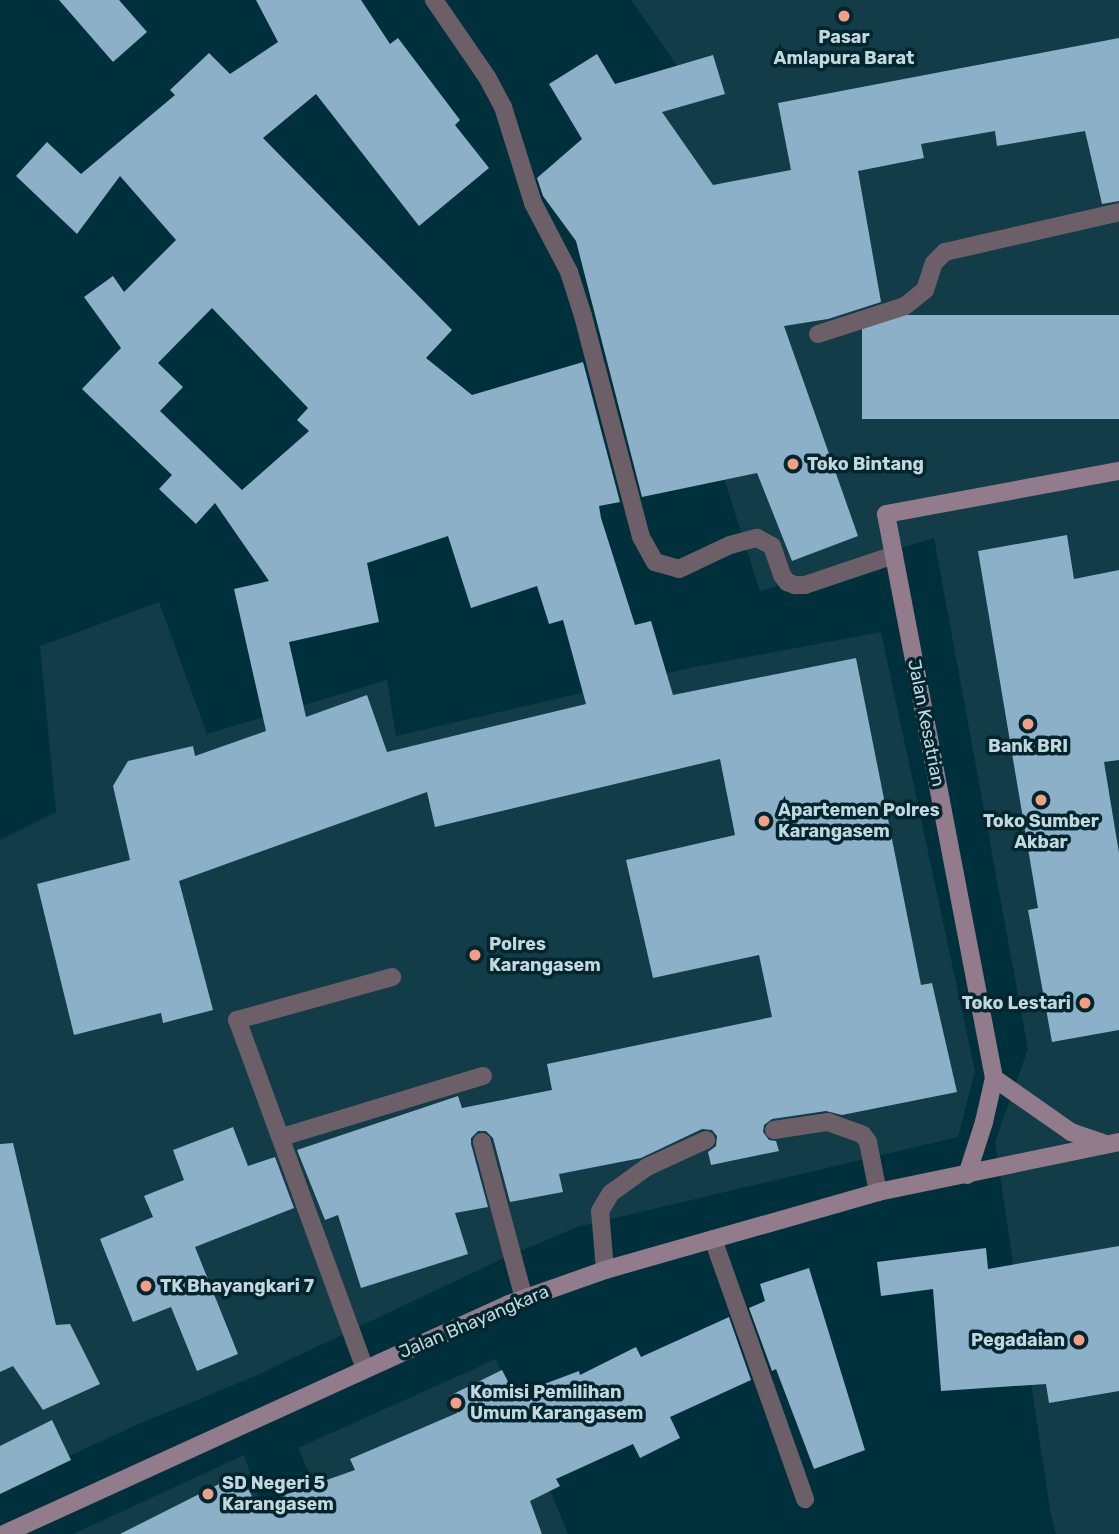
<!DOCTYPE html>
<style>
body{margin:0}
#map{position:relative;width:1119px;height:1534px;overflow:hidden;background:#00303b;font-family:Rubik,sans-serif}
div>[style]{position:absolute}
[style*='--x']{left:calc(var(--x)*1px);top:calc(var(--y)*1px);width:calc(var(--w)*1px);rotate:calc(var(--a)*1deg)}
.built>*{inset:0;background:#123c47}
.building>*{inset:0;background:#8cb0c7;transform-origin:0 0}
.lane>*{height:18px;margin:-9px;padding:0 9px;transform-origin:9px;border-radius:9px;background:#6d5f68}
.street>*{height:18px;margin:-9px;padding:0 9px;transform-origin:9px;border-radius:9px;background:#6d5f68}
.secondary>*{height:18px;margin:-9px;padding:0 9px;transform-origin:9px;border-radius:9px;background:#927c8b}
.dots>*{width:19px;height:19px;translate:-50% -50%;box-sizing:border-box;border:4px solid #03252e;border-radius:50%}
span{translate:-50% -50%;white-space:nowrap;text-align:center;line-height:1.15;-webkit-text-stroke:7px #03252e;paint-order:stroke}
.poi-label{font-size:18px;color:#c2d8de;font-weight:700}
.left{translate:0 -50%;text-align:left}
.right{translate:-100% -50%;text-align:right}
.street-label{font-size:18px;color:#c2d8de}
</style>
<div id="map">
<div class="built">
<i style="clip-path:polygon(631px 0,1119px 0,1119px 1534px,1056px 1534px,1050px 1510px,995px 1142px,1028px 1049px,934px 538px,760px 591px,702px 410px,595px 114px,685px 77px)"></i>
<i style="clip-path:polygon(159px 602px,207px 734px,387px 680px,396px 736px,689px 668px,881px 632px,975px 1071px,958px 1137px,577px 1227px,506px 1257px,253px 1377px,134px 1426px,0 1488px,0 840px,56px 812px,40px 646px)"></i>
<i style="clip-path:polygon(496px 1359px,568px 1534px,335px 1534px,298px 1448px)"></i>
<i style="clip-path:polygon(244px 1455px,270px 1534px,73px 1534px)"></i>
</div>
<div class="building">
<i style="clip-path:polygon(59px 0,119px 0,147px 32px,113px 62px)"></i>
<i style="clip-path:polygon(evenodd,256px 0,361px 0,390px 44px,398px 38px,460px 120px,455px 125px,489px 168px,419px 226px,316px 94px,263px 138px,452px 330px,426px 358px,472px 395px,583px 362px,620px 502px,599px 506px,601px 518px,635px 625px,651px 621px,673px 695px,856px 658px,921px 985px,932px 983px,957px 1092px,842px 1115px,826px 1111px,772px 1119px,764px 1125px,763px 1132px,769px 1140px,776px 1141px,779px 1151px,711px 1165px,708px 1152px,716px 1146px,717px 1136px,712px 1130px,702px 1129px,641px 1158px,559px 1174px,563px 1192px,510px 1202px,493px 1138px,486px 1131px,478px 1131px,471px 1138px,471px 1144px,488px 1207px,455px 1213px,468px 1254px,361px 1288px,338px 1215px,325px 1220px,297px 1150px,458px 1096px,462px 1108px,552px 1090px,547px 1064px,772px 1017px,759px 955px,653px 978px,626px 860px,735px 835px,720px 759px,435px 827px,427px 792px,179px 881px,213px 1010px,163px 1023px,161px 1013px,74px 1035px,37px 884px,130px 860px,113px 786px,128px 761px,193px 746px,195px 756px,266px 731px,234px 589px,269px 581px,215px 503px,196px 524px,159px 489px,172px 475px,82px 389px,121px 348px,84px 297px,113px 276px,124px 292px,176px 240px,120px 176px,77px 234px,16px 176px,47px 142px,81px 174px,175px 95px,170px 90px,209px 53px,230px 74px,278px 42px,256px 0,212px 308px,308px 408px,297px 420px,309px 431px,242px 490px,160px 411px,183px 387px,158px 363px,212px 308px,256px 0,448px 536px,471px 608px,537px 586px,549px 624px,563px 620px,586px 704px,387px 752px,367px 695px,306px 717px,289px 642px,379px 622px,367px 563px,448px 536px)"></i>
<i style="clip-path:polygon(1119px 38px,1119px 201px,1102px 204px,1085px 131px,997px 146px,995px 131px,921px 144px,924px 158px,858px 171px,881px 302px,828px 319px,784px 326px,858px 536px,792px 561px,757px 473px,642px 497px,576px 241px,543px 196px,537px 178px,582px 139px,549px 84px,597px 54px,615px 84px,713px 55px,725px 94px,662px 112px,713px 185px,791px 170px,778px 103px)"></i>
<i style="left:1119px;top:315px;width:104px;height:257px;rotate:90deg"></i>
<i style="clip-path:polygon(1067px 535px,1074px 579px,1119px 570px,1119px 760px,1104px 762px,1119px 853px,1119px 1030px,1052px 1042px,1028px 910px,1038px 908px,978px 551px)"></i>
<i style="clip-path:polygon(233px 1127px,248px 1166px,275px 1157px,294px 1208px,195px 1247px,238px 1354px,197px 1371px,171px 1307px,133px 1322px,100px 1239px,153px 1217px,144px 1196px,184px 1180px,173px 1150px)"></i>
<i style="clip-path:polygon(13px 1143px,56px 1325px,70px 1324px,100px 1384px,43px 1410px,13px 1366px,0 1372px,0 1144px)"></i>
<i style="clip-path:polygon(1119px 1246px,1119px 1391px,1049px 1403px,1046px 1384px,941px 1391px,933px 1289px,881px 1296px,877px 1262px,986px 1248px,988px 1269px)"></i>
<i style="clip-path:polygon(809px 1268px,865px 1450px,814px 1469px,776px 1369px,772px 1371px,749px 1308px,765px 1301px,760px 1284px)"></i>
<i style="clip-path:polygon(729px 1317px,751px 1380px,670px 1417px,680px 1438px,640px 1458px,633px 1444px,556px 1479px,560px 1486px,530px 1501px,542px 1534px,120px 1534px,241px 1473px,256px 1505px,355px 1470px,350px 1459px,457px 1413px,449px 1396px,502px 1370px,515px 1395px,579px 1371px,580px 1375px,636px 1347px,641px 1357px)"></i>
<i style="clip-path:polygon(52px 1420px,71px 1460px,0 1494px,0 1446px)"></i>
</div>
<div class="lane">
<i style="--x:434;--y:0;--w:93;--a:55.5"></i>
<i style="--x:487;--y:77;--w:34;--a:62"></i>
<i style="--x:503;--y:107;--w:101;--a:72.6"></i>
<i style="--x:533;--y:203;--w:78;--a:62.4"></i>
<i style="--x:569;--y:272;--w:46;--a:72.3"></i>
<i style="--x:583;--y:316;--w:228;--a:75.3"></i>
<i style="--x:641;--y:537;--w:29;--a:61"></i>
<i style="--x:655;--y:562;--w:25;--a:16"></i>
<i style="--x:679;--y:569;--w:56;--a:-25.2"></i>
<i style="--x:730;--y:545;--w:28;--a:-15"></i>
<i style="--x:757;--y:538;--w:17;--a:28"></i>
<i style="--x:772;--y:546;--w:31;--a:71"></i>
<i style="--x:782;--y:575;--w:9;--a:54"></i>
<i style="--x:787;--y:582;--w:9;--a:21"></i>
<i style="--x:795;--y:585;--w:10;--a:0"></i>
<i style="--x:805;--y:585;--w:94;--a:-18.6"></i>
<i style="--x:818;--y:334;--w:91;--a:-17.8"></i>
<i style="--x:905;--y:306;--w:26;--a:-39"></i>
<i style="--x:925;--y:290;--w:28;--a:-72"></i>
<i style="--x:934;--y:263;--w:16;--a:-45"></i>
<i style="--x:945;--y:252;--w:179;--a:-12.9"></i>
<i style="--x:774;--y:1130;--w:55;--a:-8.4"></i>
<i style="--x:828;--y:1122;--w:37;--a:20"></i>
<i style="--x:863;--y:1135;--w:9;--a:54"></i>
<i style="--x:868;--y:1142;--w:51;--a:78.7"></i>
<i style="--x:605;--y:1270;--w:59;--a:-94.8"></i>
<i style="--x:600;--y:1211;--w:21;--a:-59"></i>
<i style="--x:611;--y:1193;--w:44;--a:-35.8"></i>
<i style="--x:647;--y:1167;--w:65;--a:-24.6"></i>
</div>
<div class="street">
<i style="--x:282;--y:1137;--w:210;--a:-16.9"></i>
<i style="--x:482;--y:1142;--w:163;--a:75"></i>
<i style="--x:713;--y:1239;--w:276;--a:70.5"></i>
<i style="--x:365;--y:1369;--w:372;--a:-110.1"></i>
<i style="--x:237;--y:1020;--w:161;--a:-15.5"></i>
</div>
<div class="secondary">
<i style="--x:1103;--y:1143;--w:34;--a:-161"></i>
<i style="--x:1071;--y:1132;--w:94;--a:-145"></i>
<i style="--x:994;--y:1078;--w:574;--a:-100.84"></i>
<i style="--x:886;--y:514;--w:237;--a:-10.5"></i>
<i style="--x:967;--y:1175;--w:56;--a:-72.2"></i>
<i style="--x:984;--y:1122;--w:45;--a:-77.2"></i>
<i style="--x:4;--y:1534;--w:555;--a:-24.49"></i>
<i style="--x:509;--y:1304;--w:102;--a:-19.5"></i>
<i style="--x:605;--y:1270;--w:284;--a:-15.9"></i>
<i style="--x:878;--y:1192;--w:246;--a:-11.7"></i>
</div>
<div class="dots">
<i style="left:844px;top:16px;background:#f39f85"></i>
<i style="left:793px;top:464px;background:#f39f85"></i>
<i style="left:1028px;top:724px;background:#f39f85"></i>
<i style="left:1041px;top:800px;background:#f39f85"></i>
<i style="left:764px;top:821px;background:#f39f85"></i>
<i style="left:475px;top:955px;background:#f39f85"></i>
<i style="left:1085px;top:1003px;background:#f39f85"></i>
<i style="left:146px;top:1286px;background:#f39f85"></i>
<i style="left:1079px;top:1340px;background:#f39f85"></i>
<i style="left:456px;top:1403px;background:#f39f85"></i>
<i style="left:208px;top:1494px;background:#f39f85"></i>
</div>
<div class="poi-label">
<span style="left:844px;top:48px">Pasar<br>Amlapura Barat</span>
<span class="left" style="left:807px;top:464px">Toko Bintang</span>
<span style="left:1028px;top:746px">Bank BRI</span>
<span class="left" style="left:778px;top:821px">Apartemen Polres<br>Karangasem</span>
<span style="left:1041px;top:832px">Toko Sumber<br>Akbar</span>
<span class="left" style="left:489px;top:955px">Polres<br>Karangasem</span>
<span class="right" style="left:1071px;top:1003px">Toko Lestari</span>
<span class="left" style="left:160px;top:1286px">TK Bhayangkari 7</span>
<span class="right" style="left:1065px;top:1340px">Pegadaian</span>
<span class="left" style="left:470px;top:1403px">Komisi Pemilihan<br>Umum Karangasem</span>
<span class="left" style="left:222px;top:1494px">SD Negeri 5<br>Karangasem</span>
</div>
<div class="street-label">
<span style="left:926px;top:723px;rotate:79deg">Jalan Kesatrian</span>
<span style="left:474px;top:1322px;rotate:-23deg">Jalan Bhayangkara</span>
</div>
</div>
